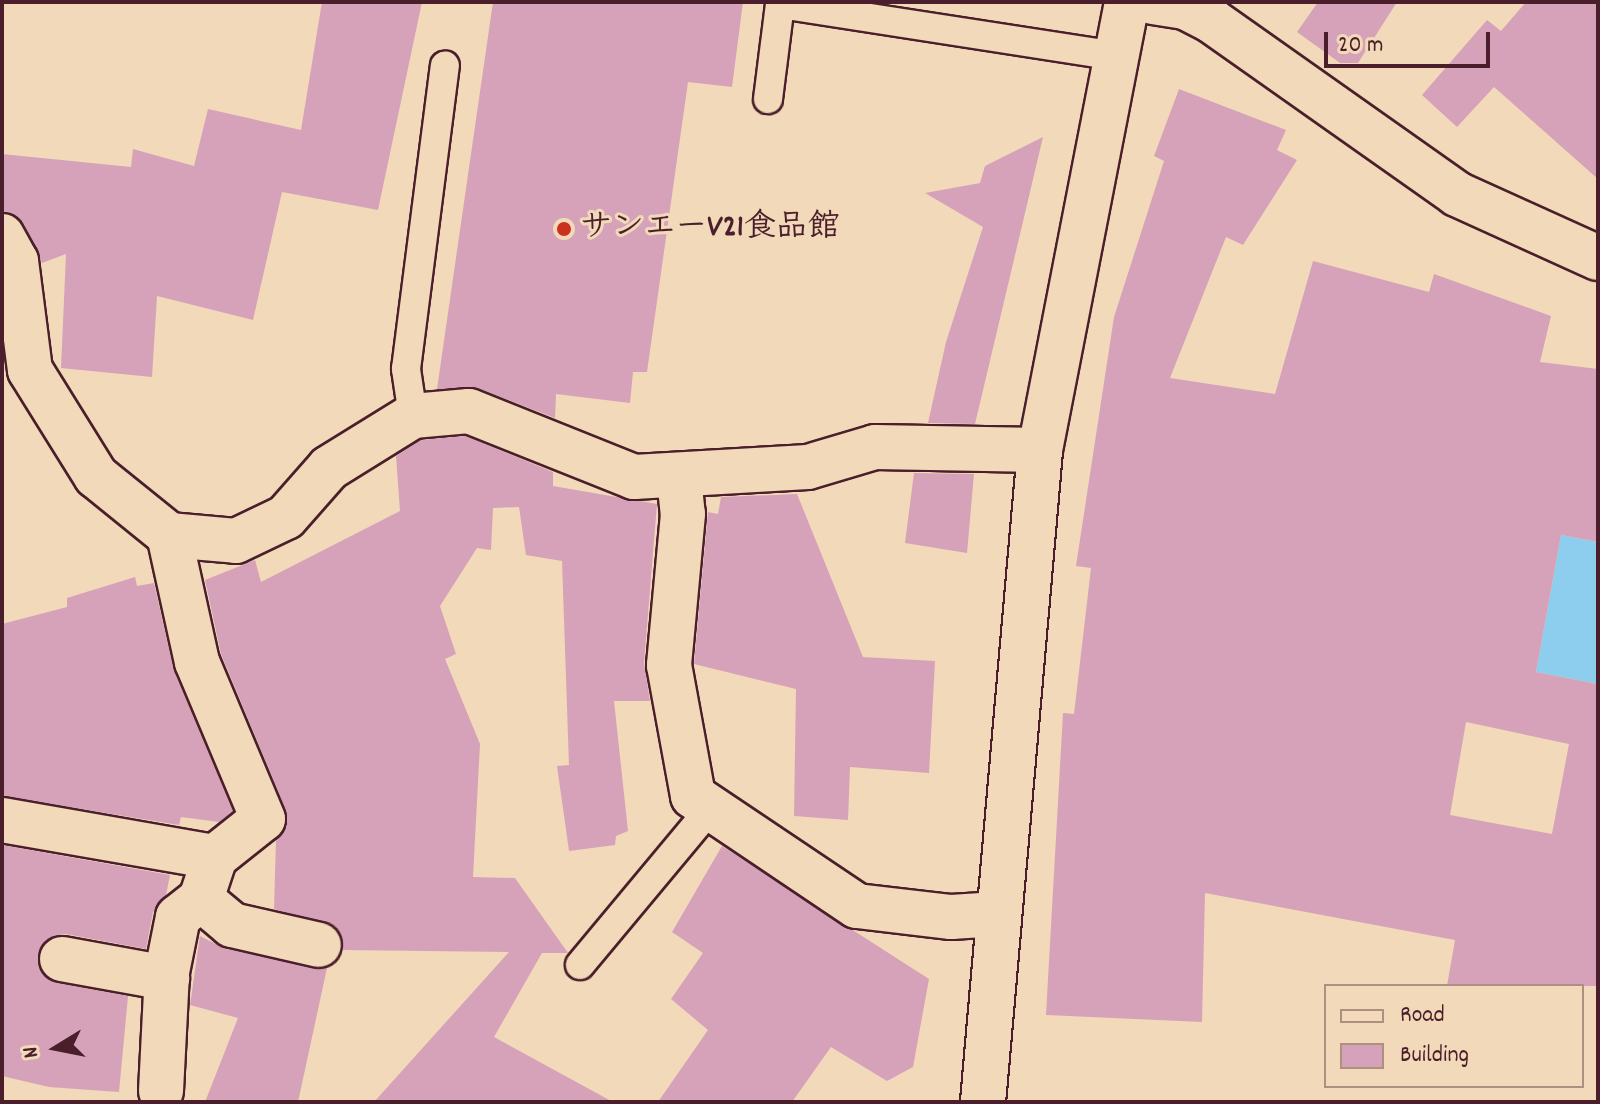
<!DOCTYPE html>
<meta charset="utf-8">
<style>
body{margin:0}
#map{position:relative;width:1600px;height:1104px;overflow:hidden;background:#f1d9b9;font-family:Dekko,"Klee One",sans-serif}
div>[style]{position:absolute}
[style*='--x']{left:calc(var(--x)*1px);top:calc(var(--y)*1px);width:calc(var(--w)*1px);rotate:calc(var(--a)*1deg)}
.water>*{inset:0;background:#8dceee}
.building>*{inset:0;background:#d6a2ba}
.roads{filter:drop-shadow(2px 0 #4a1f2b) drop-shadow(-2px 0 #4a1f2b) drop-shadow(0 2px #4a1f2b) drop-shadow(0 -2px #4a1f2b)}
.lane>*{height:28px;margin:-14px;padding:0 14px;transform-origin:14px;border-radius:14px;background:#f1d9b9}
.street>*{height:44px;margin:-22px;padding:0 22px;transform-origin:22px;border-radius:22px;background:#f1d9b9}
.secondary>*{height:44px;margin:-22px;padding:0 22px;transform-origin:22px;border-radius:22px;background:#f1d9b9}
.dots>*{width:22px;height:22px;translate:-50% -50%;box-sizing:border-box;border:4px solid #f1d9b9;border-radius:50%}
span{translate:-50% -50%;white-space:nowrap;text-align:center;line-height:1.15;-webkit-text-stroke:6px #f1d9b9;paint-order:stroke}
.poi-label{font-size:32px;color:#4a1f2b;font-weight:700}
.left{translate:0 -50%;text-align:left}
.frame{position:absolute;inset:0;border:4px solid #4a1f2b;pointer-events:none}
.legend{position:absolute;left:1324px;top:984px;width:260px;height:104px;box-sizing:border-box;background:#f1d9b9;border:2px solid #ae8f80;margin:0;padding:10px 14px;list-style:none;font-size:24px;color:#4a1f2b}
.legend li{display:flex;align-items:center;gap:16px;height:40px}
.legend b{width:40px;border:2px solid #ae8f80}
.north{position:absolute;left:16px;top:1008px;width:80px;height:80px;-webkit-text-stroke:6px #f1d9b9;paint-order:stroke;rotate:260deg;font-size:22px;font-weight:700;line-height:32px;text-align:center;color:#4a1f2b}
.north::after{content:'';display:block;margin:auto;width:28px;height:36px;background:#4a1f2b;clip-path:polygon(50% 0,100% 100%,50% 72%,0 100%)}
.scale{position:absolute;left:1324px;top:32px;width:166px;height:36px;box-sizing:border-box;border:4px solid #4a1f2b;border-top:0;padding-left:10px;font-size:24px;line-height:28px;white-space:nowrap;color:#4a1f2b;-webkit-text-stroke:6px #f1d9b9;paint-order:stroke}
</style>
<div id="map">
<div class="water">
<i style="clip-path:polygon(1561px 535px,1598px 542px,1598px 684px,1536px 672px)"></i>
</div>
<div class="building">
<i style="clip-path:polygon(322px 2px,422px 2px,378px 210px,282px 192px,253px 320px,157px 296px,152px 377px,61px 368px,66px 254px,42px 263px,24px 224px,2px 211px,2px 154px,131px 167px,133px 149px,194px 166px,208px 109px,301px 130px)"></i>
<i style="clip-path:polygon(493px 2px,743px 2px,732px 87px,688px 82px,647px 372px,633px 372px,630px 403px,556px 394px,555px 418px,478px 388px,437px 389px)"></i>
<i style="clip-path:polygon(1318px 2px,1397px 2px,1358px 63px,1340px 63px,1297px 32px)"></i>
<i style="clip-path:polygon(1526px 2px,1598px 2px,1598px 179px,1494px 87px,1457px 127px,1422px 95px,1487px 20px,1501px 31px)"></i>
<i style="clip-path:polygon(evenodd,1179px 89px,1286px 130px,1277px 150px,1297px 160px,1243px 245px,1226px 237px,1170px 378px,1275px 394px,1313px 261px,1429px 292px,1434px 274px,1551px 316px,1540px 362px,1598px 369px,1598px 542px,1561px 535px,1536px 672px,1598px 684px,1598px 986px,1447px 986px,1455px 940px,1205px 893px,1202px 1022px,1046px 1015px,1063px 713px,1074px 714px,1091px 568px,1076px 566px,1114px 317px,1164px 161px,1154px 156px,1179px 89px,1466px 722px,1569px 744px,1552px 834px,1450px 815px,1466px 722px)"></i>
<i style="clip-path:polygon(1043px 137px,975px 424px,928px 423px,946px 342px,983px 227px,925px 193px,980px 183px,985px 166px)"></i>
<i style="clip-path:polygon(465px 436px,553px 472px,553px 486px,657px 504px,644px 663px,650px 701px,614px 701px,628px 831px,616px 836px,615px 845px,569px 851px,557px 766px,569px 765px,562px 561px,526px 555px,519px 507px,493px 508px,491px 550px,477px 548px,440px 606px,456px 654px,445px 659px,480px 744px,473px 877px,515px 878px,568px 953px,542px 953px,494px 1037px,613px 1102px,374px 1102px,509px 952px,343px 950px,335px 926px,274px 909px,276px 841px,287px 826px,286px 810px,221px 654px,205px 580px,255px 560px,261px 582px,400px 511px,396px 456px,421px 440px)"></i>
<i style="clip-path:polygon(914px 473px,974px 474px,967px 553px,905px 543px)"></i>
<i style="clip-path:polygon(797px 494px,863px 657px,935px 661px,929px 773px,850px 767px,848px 820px,794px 816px,796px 689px,694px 664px,708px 512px,718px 514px,721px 497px)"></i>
<i style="clip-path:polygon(135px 577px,137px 586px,154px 583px,174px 671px,233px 811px,219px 822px,181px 817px,179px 825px,2px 796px,2px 624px,67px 607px,67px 598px)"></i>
<i style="clip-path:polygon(2px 845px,170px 875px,166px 895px,153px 912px,146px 949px,66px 934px,53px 936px,38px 954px,39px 968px,57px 983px,128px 996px,119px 1092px,49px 1087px,2px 1076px)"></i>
<i style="clip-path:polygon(722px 846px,929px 979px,913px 1067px,887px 1081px,831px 1047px,792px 1102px,658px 1102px,708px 1030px,671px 999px,703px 953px,672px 932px)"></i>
<i style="clip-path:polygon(200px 936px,226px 949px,327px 968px,298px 1102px,205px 1102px,238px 1018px,190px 1005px)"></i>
</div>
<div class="roads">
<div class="lane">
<i style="--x:768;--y:99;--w:96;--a:-82.8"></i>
<i style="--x:780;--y:4;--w:341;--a:8.8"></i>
<i style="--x:413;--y:416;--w:48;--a:-98.5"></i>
<i style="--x:406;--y:369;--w:306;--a:-82.7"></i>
<i style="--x:580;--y:965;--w:204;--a:-50.2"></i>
</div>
<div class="street">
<i style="--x:2;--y:236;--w:29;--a:61"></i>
<i style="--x:16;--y:261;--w:110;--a:82.7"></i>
<i style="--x:30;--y:370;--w:125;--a:58.1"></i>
<i style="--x:96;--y:476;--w:94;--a:38.9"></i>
<i style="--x:169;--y:535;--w:67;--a:5.1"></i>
<i style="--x:236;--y:541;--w:55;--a:-25.6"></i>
<i style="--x:286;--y:517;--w:65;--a:-48.7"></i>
<i style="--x:329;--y:468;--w:99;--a:-31.8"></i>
<i style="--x:413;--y:416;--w:56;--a:-5.1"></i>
<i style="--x:469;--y:411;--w:178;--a:21.8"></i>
<i style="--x:634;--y:477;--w:174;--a:-3.3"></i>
<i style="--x:808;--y:467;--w:70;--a:-16.6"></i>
<i style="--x:875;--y:447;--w:165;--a:1"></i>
<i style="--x:679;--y:478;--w:36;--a:84"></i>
<i style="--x:683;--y:514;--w:152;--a:95.3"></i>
<i style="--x:669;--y:665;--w:133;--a:79.6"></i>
<i style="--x:693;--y:796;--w:197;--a:33.9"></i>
<i style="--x:857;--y:906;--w:95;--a:6.7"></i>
<i style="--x:951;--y:917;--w:47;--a:-3.7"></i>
<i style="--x:2;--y:820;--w:216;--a:9.9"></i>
<i style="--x:215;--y:857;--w:61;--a:-38.4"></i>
<i style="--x:263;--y:819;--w:170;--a:-112.8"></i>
<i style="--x:197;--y:662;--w:130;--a:-102.4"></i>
<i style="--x:201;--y:899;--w:40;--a:40"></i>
<i style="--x:232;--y:925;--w:89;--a:12.9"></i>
<i style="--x:62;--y:959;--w:107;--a:10.3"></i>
<i style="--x:161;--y:1091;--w:119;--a:-87.1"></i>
<i style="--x:167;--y:972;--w:56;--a:-78.7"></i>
<i style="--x:178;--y:917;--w:29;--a:-38"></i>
<i style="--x:201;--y:899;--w:44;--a:-71.6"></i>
</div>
<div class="secondary">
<i style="--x:1153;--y:2;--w:32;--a:9"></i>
<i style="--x:1185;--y:7;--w:30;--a:27"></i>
<i style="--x:1212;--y:21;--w:300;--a:35.2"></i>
<i style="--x:1457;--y:194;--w:155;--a:24.4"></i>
<i style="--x:983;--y:1102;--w:654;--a:-85"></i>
<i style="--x:1040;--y:450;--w:456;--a:-79"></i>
</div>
</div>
<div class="dots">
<i style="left:564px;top:229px;background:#c8321e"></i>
</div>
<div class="poi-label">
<span class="left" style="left:580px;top:229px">サンエーV21食品館</span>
</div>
<div class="frame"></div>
<ul class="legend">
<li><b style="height:10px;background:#f1d9b9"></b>Road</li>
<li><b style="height:22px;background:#d6a2ba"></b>Building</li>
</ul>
<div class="north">N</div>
<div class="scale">20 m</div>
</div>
